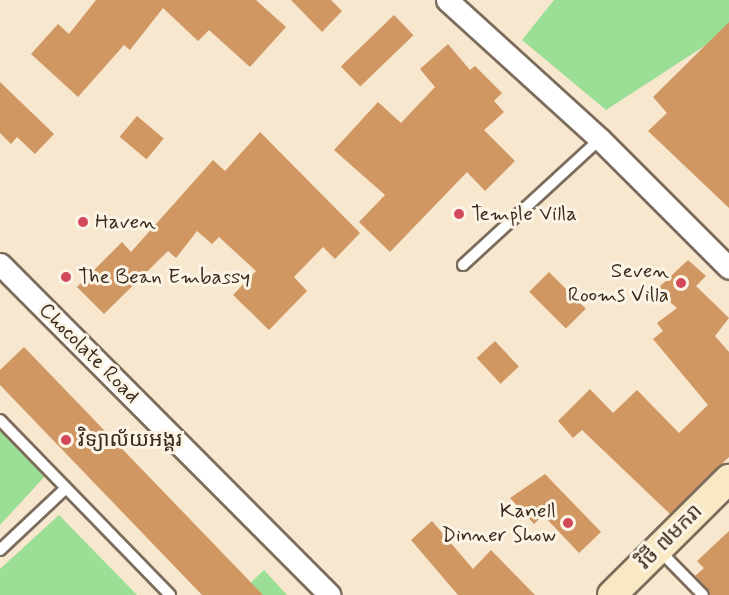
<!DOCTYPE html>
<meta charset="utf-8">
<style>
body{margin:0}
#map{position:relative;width:729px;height:595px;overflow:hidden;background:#f6e7ce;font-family:Mynerve,"Noto Sans Khmer",sans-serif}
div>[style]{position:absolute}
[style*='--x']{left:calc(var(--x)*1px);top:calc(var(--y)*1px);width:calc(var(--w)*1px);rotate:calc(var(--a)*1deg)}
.green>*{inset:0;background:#9bde96}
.building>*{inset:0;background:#d19762;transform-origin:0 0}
.roads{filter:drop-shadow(2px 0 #7c6c5c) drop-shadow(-2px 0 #7c6c5c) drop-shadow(0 2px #7c6c5c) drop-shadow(0 -2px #7c6c5c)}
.service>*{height:10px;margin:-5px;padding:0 5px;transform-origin:5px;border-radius:5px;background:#fff}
.minor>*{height:21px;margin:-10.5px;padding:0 10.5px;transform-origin:10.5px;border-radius:10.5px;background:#fff}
.secondary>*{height:28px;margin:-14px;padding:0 14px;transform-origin:14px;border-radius:14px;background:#f8e8c3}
.dots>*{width:16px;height:16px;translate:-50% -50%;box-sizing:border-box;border:3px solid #fcf5e5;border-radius:50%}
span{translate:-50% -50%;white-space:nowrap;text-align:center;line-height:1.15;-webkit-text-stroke:6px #fcf5e5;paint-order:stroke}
.poi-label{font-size:21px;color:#3b2a1e}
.left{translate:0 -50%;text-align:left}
.right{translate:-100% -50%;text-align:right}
.street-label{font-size:21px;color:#3b2a1e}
</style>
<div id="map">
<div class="green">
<i style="clip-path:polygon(554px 0,729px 0,729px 30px,606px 110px,522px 40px)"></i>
<i style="clip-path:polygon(0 425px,48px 473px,0 525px)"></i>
<i style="clip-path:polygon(59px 515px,137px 595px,0 595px,0 569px)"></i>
<i style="clip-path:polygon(264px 570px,287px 595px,238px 595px)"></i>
</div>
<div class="building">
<i style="clip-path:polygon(96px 0,256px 0,286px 27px,250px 67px,209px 30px,198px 41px,163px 8px,130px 50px,124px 45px,78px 97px,31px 54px,58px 24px,69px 34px)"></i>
<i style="clip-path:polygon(291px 0,331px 0,342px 11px,322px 32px)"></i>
<i style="left:394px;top:15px;width:28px;height:74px;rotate:46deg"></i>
<i style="clip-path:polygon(729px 22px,729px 208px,648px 131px,667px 113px,653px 97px)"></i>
<i style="clip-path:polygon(448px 44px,470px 70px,475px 66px,502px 93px,494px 101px,504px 112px,484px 130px,515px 161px,485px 191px,467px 172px,390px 252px,359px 222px,385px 195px,334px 150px,378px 102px,401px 123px,435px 87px,420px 69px)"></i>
<i style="clip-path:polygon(0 82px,54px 134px,35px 154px,17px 137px,11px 144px,0 133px)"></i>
<i style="left:137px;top:116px;width:35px;height:27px;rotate:40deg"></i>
<i style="clip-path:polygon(260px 132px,360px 233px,335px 259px,323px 247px,294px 277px,307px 291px,269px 330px,233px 295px,256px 271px,219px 237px,212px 244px,197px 231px,176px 258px,168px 251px,104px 314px,77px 287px,122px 242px,131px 252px,213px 160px,225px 171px)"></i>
<i style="clip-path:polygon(688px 260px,706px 276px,696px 286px,729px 318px,715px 336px,729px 352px,729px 457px,670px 514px,582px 430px,573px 438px,558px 421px,590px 389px,613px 413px,637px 390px,679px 433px,708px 405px,653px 339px,663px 331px,657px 323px,677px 308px,656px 290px)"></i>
<i style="left:549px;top:272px;width:52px;height:28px;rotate:45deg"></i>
<i style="left:495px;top:341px;width:35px;height:25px;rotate:47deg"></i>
<i style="clip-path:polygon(24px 347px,263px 595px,202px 595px,0 385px,0 370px)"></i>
<i style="clip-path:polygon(545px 474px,601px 532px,579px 553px,543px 515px,534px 524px,510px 498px)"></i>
<i style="clip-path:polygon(432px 521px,473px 569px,491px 550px,535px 595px,458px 595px,411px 540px)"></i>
<i style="clip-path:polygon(729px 531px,729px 595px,710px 595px,695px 576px,704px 568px,697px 561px)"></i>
</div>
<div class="roads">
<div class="service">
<i style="--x:463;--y:265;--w:186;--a:-42.6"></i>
<i style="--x:0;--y:420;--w:244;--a:45.8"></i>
<i style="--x:658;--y:549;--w:64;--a:45.6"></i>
<i style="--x:0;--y:550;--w:88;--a:-43.2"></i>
</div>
<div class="minor">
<i style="--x:447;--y:0;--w:207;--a:42.3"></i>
<i style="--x:600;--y:139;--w:182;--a:45"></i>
<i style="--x:0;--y:264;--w:467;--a:45.1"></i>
</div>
<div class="secondary">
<i style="--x:612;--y:595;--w:165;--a:-44.8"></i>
</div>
</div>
<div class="dots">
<i style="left:459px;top:214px;background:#d1495b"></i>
<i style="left:83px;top:222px;background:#d1495b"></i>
<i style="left:66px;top:277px;background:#d1495b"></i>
<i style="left:681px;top:283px;background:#d1495b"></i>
<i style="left:66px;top:440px;background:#d1495b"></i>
<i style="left:568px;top:523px;background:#d1495b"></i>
</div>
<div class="poi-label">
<span class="left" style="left:471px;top:214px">Temple Villa</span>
<span class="left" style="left:95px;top:222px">Haven</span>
<span class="right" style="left:669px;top:283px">Seven<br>Rooms Villa</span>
<span class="left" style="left:78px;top:277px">The Bean Embassy</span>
<span class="left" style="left:78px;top:440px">វិទ្យាល័យអង្គរ</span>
<span class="right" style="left:556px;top:523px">Kanell<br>Dinner Show</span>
</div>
<div class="street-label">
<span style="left:89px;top:353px;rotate:45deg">Chocolate Road</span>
<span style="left:670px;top:537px;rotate:-45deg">វិថី ៧មករា</span>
</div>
</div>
